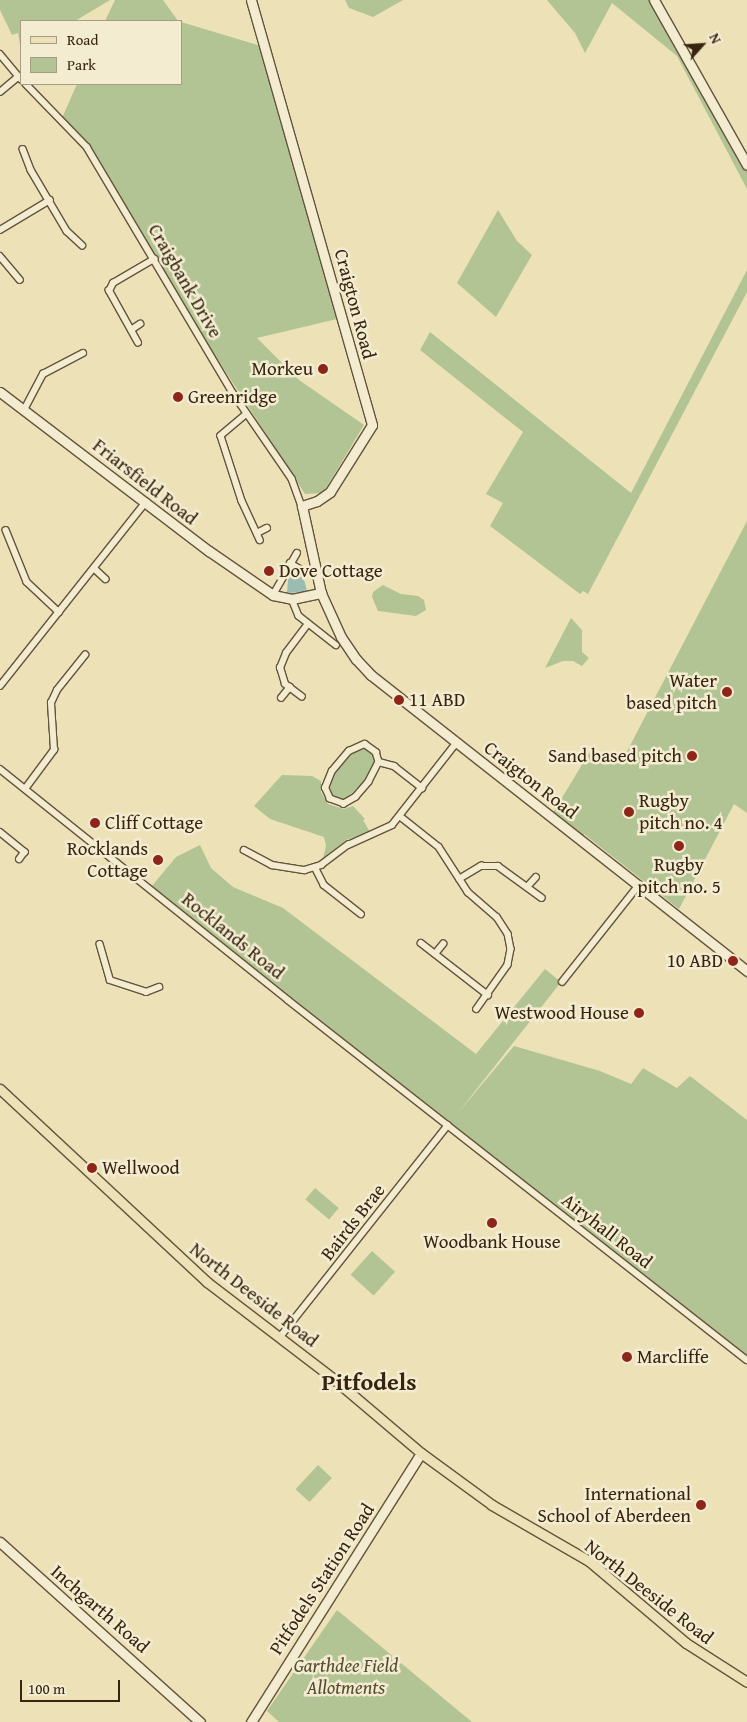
<!DOCTYPE html>
<style>
body{margin:0}
#map{position:relative;width:747px;height:1722px;overflow:hidden;background:#ede1b8;font-family:"Gentium Book Plus",serif}
div>[style]{position:absolute}
[style*='--x']{left:calc(var(--x)*1px);top:calc(var(--y)*1px);width:calc(var(--w)*1px);rotate:calc(var(--a)*1deg)}
.green>*{inset:0;background:#b2c494;transform-origin:0 0}
.water>*{inset:0;background:#99bdb0}
.roads{filter:drop-shadow(1px 0 #64533a) drop-shadow(-1px 0 #64533a) drop-shadow(0 1px #64533a) drop-shadow(0 -1px #64533a)}
.street>*{height:5.5px;margin:-2.75px;padding:0 2.75px;transform-origin:2.75px;border-radius:2.75px;background:#f3ecd1}
.secondary>*{height:9px;margin:-4.5px;padding:0 4.5px;transform-origin:4.5px;border-radius:4.5px;background:#f3ecd1}
.primary>*{height:9px;margin:-4.5px;padding:0 4.5px;transform-origin:4.5px;border-radius:4.5px;background:#ede1b8}
.dots>*{width:14px;height:14px;translate:-50% -50%;box-sizing:border-box;border:2px solid #f3ecd1;border-radius:50%}
span{translate:-50% -50%;white-space:nowrap;text-align:center;line-height:1.15;-webkit-text-stroke:5px #f3ecd1;paint-order:stroke}
.street-label{font-size:19px;color:#372410}
.poi-label{font-size:19px;color:#372410}
.right{translate:-100% -50%;text-align:right}
.left{translate:0 -50%;text-align:left}
.park-label{font-size:19px;color:#564c31;font-style:italic}
.district-label{font-size:24px;color:#372410;font-weight:700}
.legend{position:absolute;left:20px;top:20px;width:162px;height:65px;box-sizing:border-box;background:#f3ecd1;border:1px solid #a89c84;margin:0;padding:6px 9px;list-style:none;font-size:15px;color:#372410}
.legend li{display:flex;align-items:center;gap:10px;height:25px}
.legend b{width:25px;border:1px solid #a89c84}
.north{position:absolute;left:677px;top:20px;width:50px;height:50px;-webkit-text-stroke:4px #f3ecd1;paint-order:stroke;rotate:64deg;font-size:14px;font-weight:700;line-height:20px;text-align:center;color:#372410}
.north::after{content:'';display:block;margin:auto;width:18px;height:22px;background:#372410;clip-path:polygon(50% 0,100% 100%,50% 72%,0 100%)}
.scale{position:absolute;left:20px;top:1680px;width:100px;height:22px;box-sizing:border-box;border:2px solid #372410;border-top:0;padding-left:6px;font-size:15px;line-height:18px;white-space:nowrap;color:#372410;-webkit-text-stroke:4px #f3ecd1;paint-order:stroke}
</style>
<div id="map">
<div class="green">
<i style="clip-path:polygon(0 0,110px 0,75px 21px,21px 21px,21px 51px,18px 33px,12px 35px,0 10px)"></i>
<i style="clip-path:polygon(115px 0,163px 0,178px 21px,105px 21px)"></i>
<i style="clip-path:polygon(345px 0,403px 0,373px 17px,349px 8px)"></i>
<i style="clip-path:polygon(547px 0,654px 0,747px 170px,747px 189px,677px 56px,612px 3px,585px 53px,575px 33px)"></i>
<i style="clip-path:polygon(181px 22px,261px 46px,337px 319px,257px 338px,299px 380px,364px 425px,323px 493px,305px 494px,179px 300px,87px 147px,62px 118px,77px 84px,181px 84px)"></i>
<i style="clip-path:polygon(498px 210px,517px 241px,532px 255px,496px 317px,457px 283px)"></i>
<i style="clip-path:polygon(747px 270px,747px 292px,588px 594px,583px 591px,580px 594px,490px 526px,503px 503px,486px 494px,523px 432px,420px 350px,430px 332px,631px 493px)"></i>
<i style="clip-path:polygon(747px 521px,747px 813px,734px 804px,679px 909px,584px 834px,581px 839px,551px 816px,589px 753px,603px 763px,610px 752px,622px 761px)"></i>
<i style="clip-path:polygon(383px 585px,401px 594px,418px 596px,424px 600px,426px 610px,416px 616px,378px 611px,372px 597px,373px 592px)"></i>
<i style="clip-path:polygon(571px 618px,582px 630px,582px 652px,589px 658px,582px 666px,573px 661px,563px 661px,545px 668px)"></i>
<i style="clip-path:polygon(364px 747px,374px 755px,375px 761px,368px 777px,345px 800px,334px 799px,328px 789px,337px 769px,354px 750px)"></i>
<i style="clip-path:polygon(282px 775px,312px 776px,321px 781px,321px 792px,328px 804px,344px 809px,353px 806px,365px 819px,363px 820px,370px 832px,346px 840px,323px 858px,326px 846px,324px 837px,270px 819px,254px 806px)"></i>
<i style="clip-path:polygon(200px 845px,211px 868px,233px 887px,283px 908px,476px 1054px,545px 969px,561px 982px,457px 1114px,514px 1046px,600px 1071px,631px 1084px,643px 1068px,677px 1088px,690px 1076px,747px 1120px,747px 1362px,151px 887px,176px 857px)"></i>
<i style="left:315px;top:1188px;width:31px;height:15px;rotate:40deg"></i>
<i style="left:372px;top:1251px;width:31px;height:32px;rotate:42deg"></i>
<i style="left:318px;top:1465px;width:19px;height:33px;rotate:43deg"></i>
<i style="clip-path:polygon(337px 1610px,472px 1722px,279px 1722px,267px 1711px)"></i>
</div>
<div class="water">
<i style="clip-path:polygon(294px 571px,303px 573px,307px 592px,287px 593px,288px 580px)"></i>
</div>
<div class="roads">
<div class="street">
<i style="--x:0;--y:54;--w:33;--a:50"></i>
<i style="--x:26;--y:84;--w:88;--a:45.9"></i>
<i style="--x:87;--y:147;--w:286;--a:59.3"></i>
<i style="--x:233;--y:393;--w:104;--a:55.5"></i>
<i style="--x:292;--y:479;--w:29;--a:70"></i>
<i style="--x:0;--y:92;--w:23;--a:-40"></i>
<i style="--x:23;--y:149;--w:22;--a:69"></i>
<i style="--x:31;--y:170;--w:71;--a:59.5"></i>
<i style="--x:67;--y:231;--w:21;--a:43"></i>
<i style="--x:0;--y:230;--w:58;--a:-31"></i>
<i style="--x:0;--y:256;--w:31;--a:50"></i>
<i style="--x:131;--y:330;--w:11;--a:-34"></i>
<i style="--x:138;--y:343;--w:60;--a:-119.1"></i>
<i style="--x:109;--y:291;--w:9;--a:-63"></i>
<i style="--x:113;--y:283;--w:48;--a:-30.3"></i>
<i style="--x:24;--y:410;--w:41;--a:-62.2"></i>
<i style="--x:43;--y:374;--w:45;--a:-27.7"></i>
<i style="--x:247;--y:414;--w:34;--a:140"></i>
<i style="--x:221;--y:436;--w:68;--a:72.1"></i>
<i style="--x:242;--y:501;--w:43;--a:65.2"></i>
<i style="--x:6;--y:530;--w:56;--a:68"></i>
<i style="--x:27;--y:582;--w:44;--a:43.2"></i>
<i style="--x:257;--y:533;--w:11;--a:-27"></i>
<i style="--x:290;--y:563;--w:12;--a:31"></i>
<i style="--x:94;--y:568;--w:16;--a:43"></i>
<i style="--x:273;--y:595;--w:48;--a:-60.3"></i>
<i style="--x:292;--y:599;--w:18;--a:68"></i>
<i style="--x:299;--y:616;--w:47;--a:38.1"></i>
<i style="--x:0;--y:686;--w:235;--a:-51.6"></i>
<i style="--x:302;--y:697;--w:21;--a:-143"></i>
<i style="--x:285;--y:684;--w:17;--a:-107"></i>
<i style="--x:280;--y:668;--w:16;--a:-68"></i>
<i style="--x:286;--y:653;--w:36;--a:-53"></i>
<i style="--x:281;--y:698;--w:14;--a:-51"></i>
<i style="--x:379;--y:762;--w:22;--a:117"></i>
<i style="--x:369;--y:782;--w:20;--a:131"></i>
<i style="--x:356;--y:797;--w:14;--a:150"></i>
<i style="--x:344;--y:804;--w:15;--a:-160"></i>
<i style="--x:330;--y:799;--w:12;--a:-114"></i>
<i style="--x:325;--y:788;--w:18;--a:-68"></i>
<i style="--x:332;--y:771;--w:26;--a:-50"></i>
<i style="--x:349;--y:751;--w:17;--a:-24"></i>
<i style="--x:365;--y:744;--w:14;--a:36"></i>
<i style="--x:376;--y:752;--w:10;--a:73"></i>
<i style="--x:379;--y:762;--w:16;--a:15"></i>
<i style="--x:394;--y:766;--w:36;--a:38"></i>
<i style="--x:0;--y:769;--w:369;--a:38.7"></i>
<i style="--x:288;--y:1000;--w:583;--a:38.11"></i>
<i style="--x:25;--y:789;--w:49;--a:-53.4"></i>
<i style="--x:54;--y:750;--w:47;--a:-93.7"></i>
<i style="--x:51;--y:703;--w:14;--a:-65"></i>
<i style="--x:57;--y:690;--w:45;--a:-51.3"></i>
<i style="--x:401;--y:817;--w:48;--a:38.3"></i>
<i style="--x:439;--y:847;--w:54;--a:57.2"></i>
<i style="--x:468;--y:892;--w:38;--a:41"></i>
<i style="--x:497;--y:917;--w:20;--a:57"></i>
<i style="--x:508;--y:934;--w:15;--a:79"></i>
<i style="--x:511;--y:949;--w:16;--a:101"></i>
<i style="--x:508;--y:965;--w:54;--a:125.2"></i>
<i style="--x:0;--y:832;--w:32;--a:39"></i>
<i style="--x:25;--y:852;--w:9;--a:126"></i>
<i style="--x:244;--y:850;--w:32;--a:28"></i>
<i style="--x:272;--y:865;--w:33;--a:9"></i>
<i style="--x:305;--y:870;--w:17;--a:-17"></i>
<i style="--x:321;--y:865;--w:34;--a:-37"></i>
<i style="--x:348;--y:845;--w:48;--a:-24.4"></i>
<i style="--x:392;--y:825;--w:105;--a:-51.9"></i>
<i style="--x:315;--y:867;--w:20;--a:63"></i>
<i style="--x:324;--y:885;--w:47;--a:38.1"></i>
<i style="--x:459;--y:879;--w:26;--a:-31"></i>
<i style="--x:481;--y:866;--w:17;--a:0"></i>
<i style="--x:498;--y:866;--w:54;--a:36"></i>
<i style="--x:527;--y:887;--w:13;--a:-48"></i>
<i style="--x:421;--y:943;--w:85;--a:37.8"></i>
<i style="--x:100;--y:944;--w:37;--a:74"></i>
<i style="--x:110;--y:980;--w:38;--a:18"></i>
<i style="--x:146;--y:992;--w:14;--a:-21"></i>
<i style="--x:435;--y:954;--w:13;--a:-51"></i>
<i style="--x:562;--y:982;--w:124;--a:-51.6"></i>
<i style="--x:280;--y:1337;--w:270;--a:-51.6"></i>
</div>
<div class="secondary">
<i style="--x:251;--y:0;--w:442;--a:74.1"></i>
<i style="--x:372;--y:425;--w:79;--a:122.1"></i>
<i style="--x:330;--y:492;--w:16;--a:145"></i>
<i style="--x:317;--y:501;--w:16;--a:162"></i>
<i style="--x:302;--y:506;--w:89;--a:77.7"></i>
<i style="--x:321;--y:593;--w:48;--a:65.6"></i>
<i style="--x:341;--y:637;--w:27;--a:56"></i>
<i style="--x:356;--y:659;--w:22;--a:47"></i>
<i style="--x:371;--y:675;--w:479;--a:38.2"></i>
<i style="--x:654;--y:0;--w:189;--a:60.6"></i>
<i style="--x:0;--y:392;--w:263;--a:37.3"></i>
<i style="--x:209;--y:551;--w:78;--a:34.5"></i>
<i style="--x:273;--y:595;--w:19;--a:12"></i>
<i style="--x:292;--y:599;--w:30;--a:-12"></i>
<i style="--x:0;--y:1542;--w:269;--a:42"></i>
<i style="--x:251;--y:1722;--w:318;--a:-57.7"></i>
</div>
<div class="primary">
<i style="--x:0;--y:1089;--w:283;--a:43"></i>
<i style="--x:207;--y:1282;--w:161;--a:37.4"></i>
<i style="--x:335;--y:1380;--w:113;--a:40.3"></i>
<i style="--x:421;--y:1453;--w:88;--a:36.2"></i>
<i style="--x:492;--y:1505;--w:112;--a:30"></i>
<i style="--x:589;--y:1561;--w:127;--a:40.2"></i>
<i style="--x:686;--y:1643;--w:72;--a:32.6"></i>
</div>
</div>
<div class="dots">
<i style="left:323px;top:369px;background:#8f2418"></i>
<i style="left:178px;top:397px;background:#8f2418"></i>
<i style="left:269px;top:571px;background:#8f2418"></i>
<i style="left:727px;top:692px;background:#8f2418"></i>
<i style="left:399px;top:700px;background:#8f2418"></i>
<i style="left:692px;top:756px;background:#8f2418"></i>
<i style="left:629px;top:812px;background:#8f2418"></i>
<i style="left:95px;top:823px;background:#8f2418"></i>
<i style="left:679px;top:846px;background:#8f2418"></i>
<i style="left:158px;top:860px;background:#8f2418"></i>
<i style="left:733px;top:961px;background:#8f2418"></i>
<i style="left:639px;top:1013px;background:#8f2418"></i>
<i style="left:92px;top:1168px;background:#8f2418"></i>
<i style="left:492px;top:1223px;background:#8f2418"></i>
<i style="left:627px;top:1357px;background:#8f2418"></i>
<i style="left:701px;top:1505px;background:#8f2418"></i>
</div>
<div class="street-label">
<span style="left:185px;top:281px;rotate:60deg">Craigbank Drive</span>
<span style="left:355px;top:304px;rotate:75deg">Craigton Road</span>
<span style="left:145px;top:482px;rotate:38deg">Friarsfield Road</span>
<span style="left:531px;top:780px;rotate:38deg">Craigton Road</span>
<span style="left:233px;top:936px;rotate:39deg">Rocklands Road</span>
<span style="left:353px;top:1222px;rotate:-52deg">Bairds Brae</span>
<span style="left:607px;top:1231px;rotate:38deg">Airyhall Road</span>
<span style="left:254px;top:1295px;rotate:38deg">North Deeside Road</span>
<span style="left:322px;top:1579px;rotate:-57deg">Pitfodels Station Road</span>
<span style="left:649px;top:1592px;rotate:38deg">North Deeside Road</span>
<span style="left:100px;top:1609px;rotate:41deg">Inchgarth Road</span>
</div>
<div class="poi-label">
<span class="right" style="left:313px;top:369px">Morkeu</span>
<span class="left" style="left:188px;top:397px">Greenridge</span>
<span class="left" style="left:279px;top:571px">Dove Cottage</span>
<span class="right" style="left:717px;top:692px">Water<br>based pitch</span>
<span class="left" style="left:409px;top:700px">11 ABD</span>
<span class="right" style="left:682px;top:756px">Sand based pitch</span>
<span class="left" style="left:639px;top:812px">Rugby<br>pitch no. 4</span>
<span class="left" style="left:105px;top:823px">Cliff Cottage</span>
<span class="right" style="left:148px;top:860px">Rocklands<br>Cottage</span>
<span style="left:679px;top:876px">Rugby<br>pitch no. 5</span>
<span class="right" style="left:723px;top:961px">10 ABD</span>
<span class="right" style="left:629px;top:1013px">Westwood House</span>
<span class="left" style="left:102px;top:1168px">Wellwood</span>
<span style="left:492px;top:1242px">Woodbank House</span>
<span class="left" style="left:637px;top:1357px">Marcliffe</span>
<span class="right" style="left:691px;top:1505px">International<br>School of Aberdeen</span>
</div>
<div class="park-label">
<span style="left:346px;top:1677px">Garthdee Field<br>Allotments</span>
</div>
<div class="district-label">
<span style="left:369px;top:1382px">Pitfodels</span>
</div>
<ul class="legend">
<li><b style="height:6px;background:#ede1b8"></b>Road</li>
<li><b style="height:14px;background:#b2c494"></b>Park</li>
</ul>
<div class="north">N</div>
<div class="scale">100 m</div>
</div>
